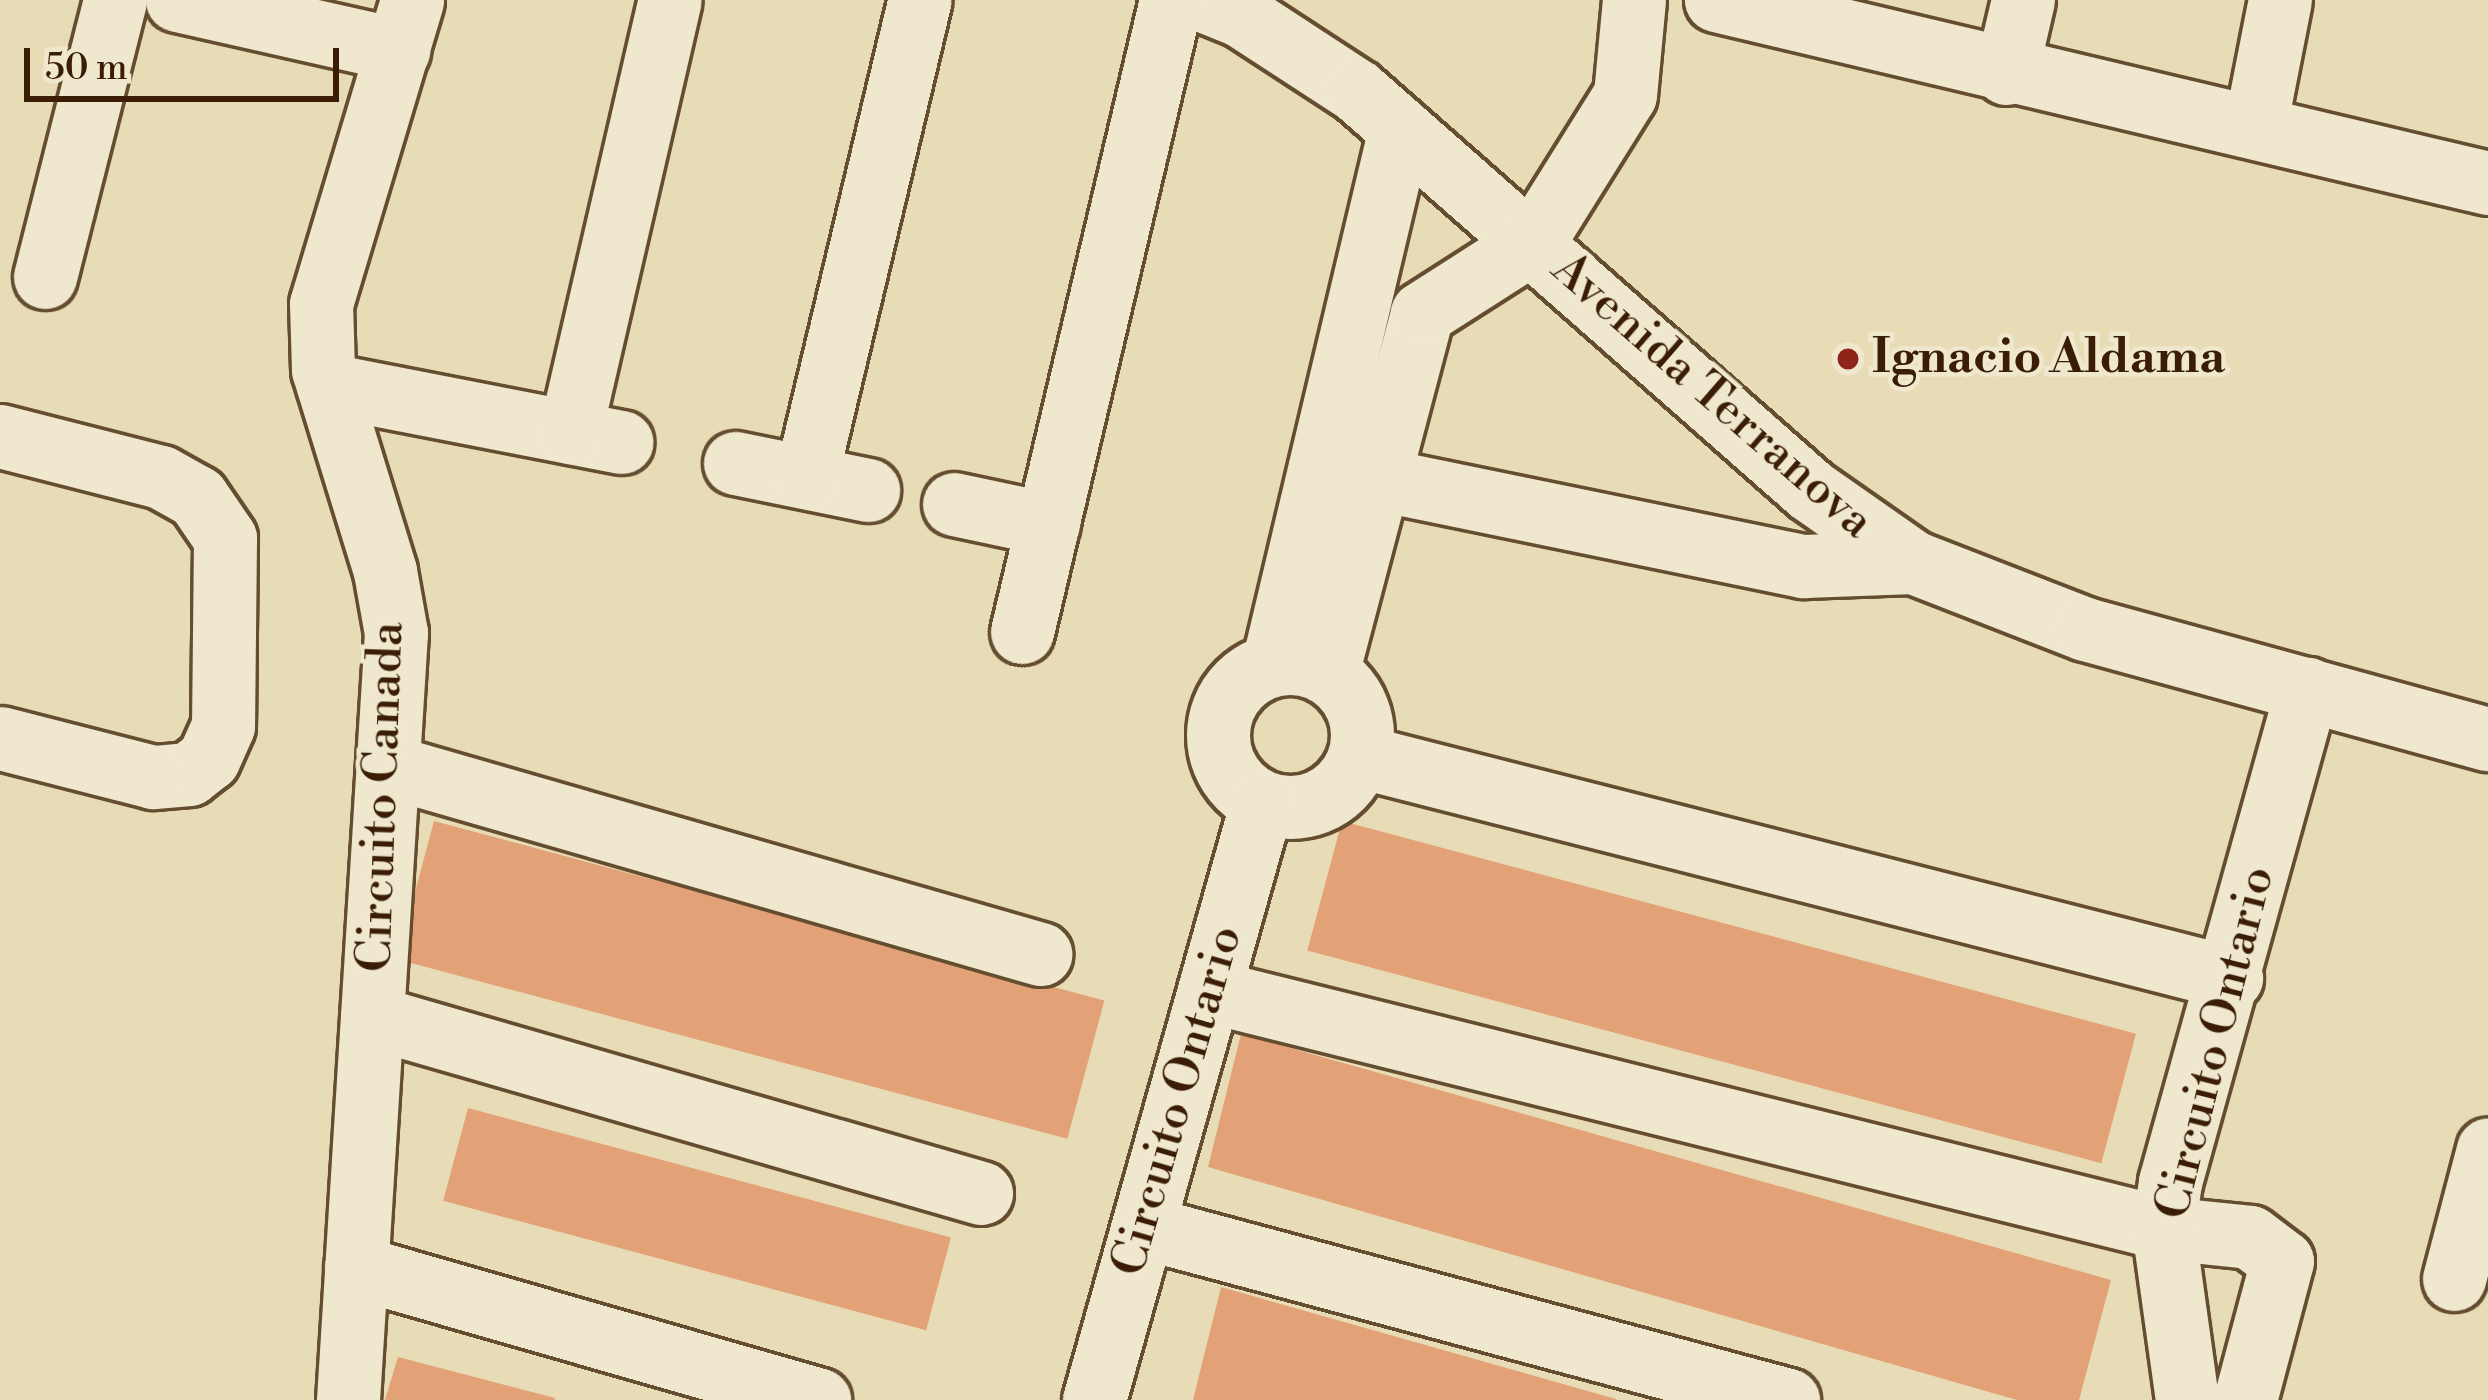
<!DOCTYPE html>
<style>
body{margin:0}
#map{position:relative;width:2488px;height:1400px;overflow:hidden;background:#e7dcb5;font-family:"Libre Bodoni",serif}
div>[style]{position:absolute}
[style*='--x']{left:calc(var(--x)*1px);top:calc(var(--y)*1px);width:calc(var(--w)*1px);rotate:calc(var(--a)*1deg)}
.building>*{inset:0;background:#e3a177;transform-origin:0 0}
.roads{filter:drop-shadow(3px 0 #654d30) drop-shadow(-3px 0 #654d30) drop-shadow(0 3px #654d30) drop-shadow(0 -3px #654d30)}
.minor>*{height:63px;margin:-31.5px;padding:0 31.5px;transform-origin:31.5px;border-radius:31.5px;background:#efe8cf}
.minor>.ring{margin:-31.5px;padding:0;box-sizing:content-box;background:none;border:63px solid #efe8cf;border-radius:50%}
.dots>*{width:33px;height:33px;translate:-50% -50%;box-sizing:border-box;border:6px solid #efe8cf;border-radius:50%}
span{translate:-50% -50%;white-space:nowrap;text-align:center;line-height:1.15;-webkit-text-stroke:9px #efe8cf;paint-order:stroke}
.poi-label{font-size:48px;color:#3a1d04;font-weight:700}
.left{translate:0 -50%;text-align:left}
.street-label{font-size:48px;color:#3a1d04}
.scale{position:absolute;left:24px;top:48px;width:315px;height:54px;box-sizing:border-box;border:6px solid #3a1d04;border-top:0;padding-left:15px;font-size:36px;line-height:42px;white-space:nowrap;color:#3a1d04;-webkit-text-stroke:9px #efe8cf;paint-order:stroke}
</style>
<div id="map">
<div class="building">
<i style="left:434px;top:821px;width:694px;height:143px;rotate:15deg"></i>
<i style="left:1342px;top:821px;width:822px;height:134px;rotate:15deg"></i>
<i style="clip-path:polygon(1241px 1034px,2111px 1280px,2079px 1400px,2017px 1400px,1208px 1167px)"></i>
<i style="left:468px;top:1108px;width:500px;height:96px;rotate:15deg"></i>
<i style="clip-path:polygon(1221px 1287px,1616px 1399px,1616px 1400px,1193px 1400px)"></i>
<i style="clip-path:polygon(398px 1357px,555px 1398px,555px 1400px,385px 1400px)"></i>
</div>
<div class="roads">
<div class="minor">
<i style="--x:177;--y:0;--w:227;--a:12.7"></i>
<i style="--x:1203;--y:0;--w:42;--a:22.3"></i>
<i style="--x:1242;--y:16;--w:137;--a:33.1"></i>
<i style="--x:1357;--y:91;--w:604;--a:41.37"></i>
<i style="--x:1810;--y:490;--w:126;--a:35"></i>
<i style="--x:1913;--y:562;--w:185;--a:21.3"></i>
<i style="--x:2085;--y:629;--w:418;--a:15.3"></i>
<i style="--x:1716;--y:0;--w:793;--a:13.34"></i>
<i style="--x:2006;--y:73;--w:75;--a:-76.9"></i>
<i style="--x:2255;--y:127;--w:129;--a:-78.9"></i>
<i style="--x:45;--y:277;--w:286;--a:-75.8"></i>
<i style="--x:328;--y:385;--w:299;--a:11"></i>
<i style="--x:570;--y:432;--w:443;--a:-77"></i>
<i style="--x:0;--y:436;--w:166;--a:14.3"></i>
<i style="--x:161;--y:477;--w:41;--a:29.1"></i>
<i style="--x:197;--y:497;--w:50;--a:55.7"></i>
<i style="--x:225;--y:538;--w:188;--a:90.6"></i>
<i style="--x:223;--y:726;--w:36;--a:114"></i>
<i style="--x:208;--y:759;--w:24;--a:142"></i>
<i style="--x:189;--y:774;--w:36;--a:175"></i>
<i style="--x:153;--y:777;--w:158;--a:-165.7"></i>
<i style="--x:735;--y:463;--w:136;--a:11.5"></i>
<i style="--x:1320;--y:467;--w:494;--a:11.6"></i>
<i style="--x:1804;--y:566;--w:109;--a:-2.1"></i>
<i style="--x:806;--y:477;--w:490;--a:-76.6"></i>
<i style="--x:954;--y:504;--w:96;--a:12"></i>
<i style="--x:1022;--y:632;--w:649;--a:-76.73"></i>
<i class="ring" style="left:1218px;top:663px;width:81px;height:81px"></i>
<i style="--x:1273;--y:664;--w:550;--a:-76.65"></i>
<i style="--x:1327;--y:673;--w:372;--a:-75.2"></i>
<i style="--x:1422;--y:313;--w:132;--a:-32.6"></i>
<i style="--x:1533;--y:242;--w:173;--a:-58"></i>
<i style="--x:1625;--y:95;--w:95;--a:-84.6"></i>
<i style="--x:1359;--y:756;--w:900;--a:14.28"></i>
<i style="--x:388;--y:766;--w:679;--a:16.08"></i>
<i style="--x:1209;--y:991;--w:983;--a:13.95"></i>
<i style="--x:2163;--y:1228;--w:87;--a:5.9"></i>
<i style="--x:2250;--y:1237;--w:40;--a:37"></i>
<i style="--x:2282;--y:1261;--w:144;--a:104.9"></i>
<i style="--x:372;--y:1017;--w:634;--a:16.12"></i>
<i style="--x:1143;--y:1227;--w:668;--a:15.01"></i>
<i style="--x:356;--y:1267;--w:482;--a:16"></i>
<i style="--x:2454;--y:1279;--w:134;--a:-75.3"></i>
<i style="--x:348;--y:1400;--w:769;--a:-86.42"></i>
<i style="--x:396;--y:633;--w:63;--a:-100.1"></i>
<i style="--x:385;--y:571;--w:210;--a:-107.1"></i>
<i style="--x:323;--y:370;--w:66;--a:-91.7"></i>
<i style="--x:321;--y:304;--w:317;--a:-73.3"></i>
<i style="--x:1094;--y:1400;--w:621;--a:-74.31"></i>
<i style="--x:2187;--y:1400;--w:174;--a:-97.9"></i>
<i style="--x:2163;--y:1228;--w:47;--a:-81.3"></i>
<i style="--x:2170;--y:1182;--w:512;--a:-74.47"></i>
</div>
</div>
<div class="dots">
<i style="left:1848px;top:359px;background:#8f2418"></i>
</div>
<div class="poi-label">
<span class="left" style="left:1872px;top:359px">Ignacio Aldama</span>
</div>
<div class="street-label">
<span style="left:1712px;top:396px;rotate:41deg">Avenida Terranova</span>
<span style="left:382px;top:797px;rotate:-88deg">Circuito Canada</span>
<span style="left:2216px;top:1043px;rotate:-76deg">Circuito Ontario</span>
<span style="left:1178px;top:1101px;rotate:-74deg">Circuito Ontario</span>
</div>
<div class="scale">50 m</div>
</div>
